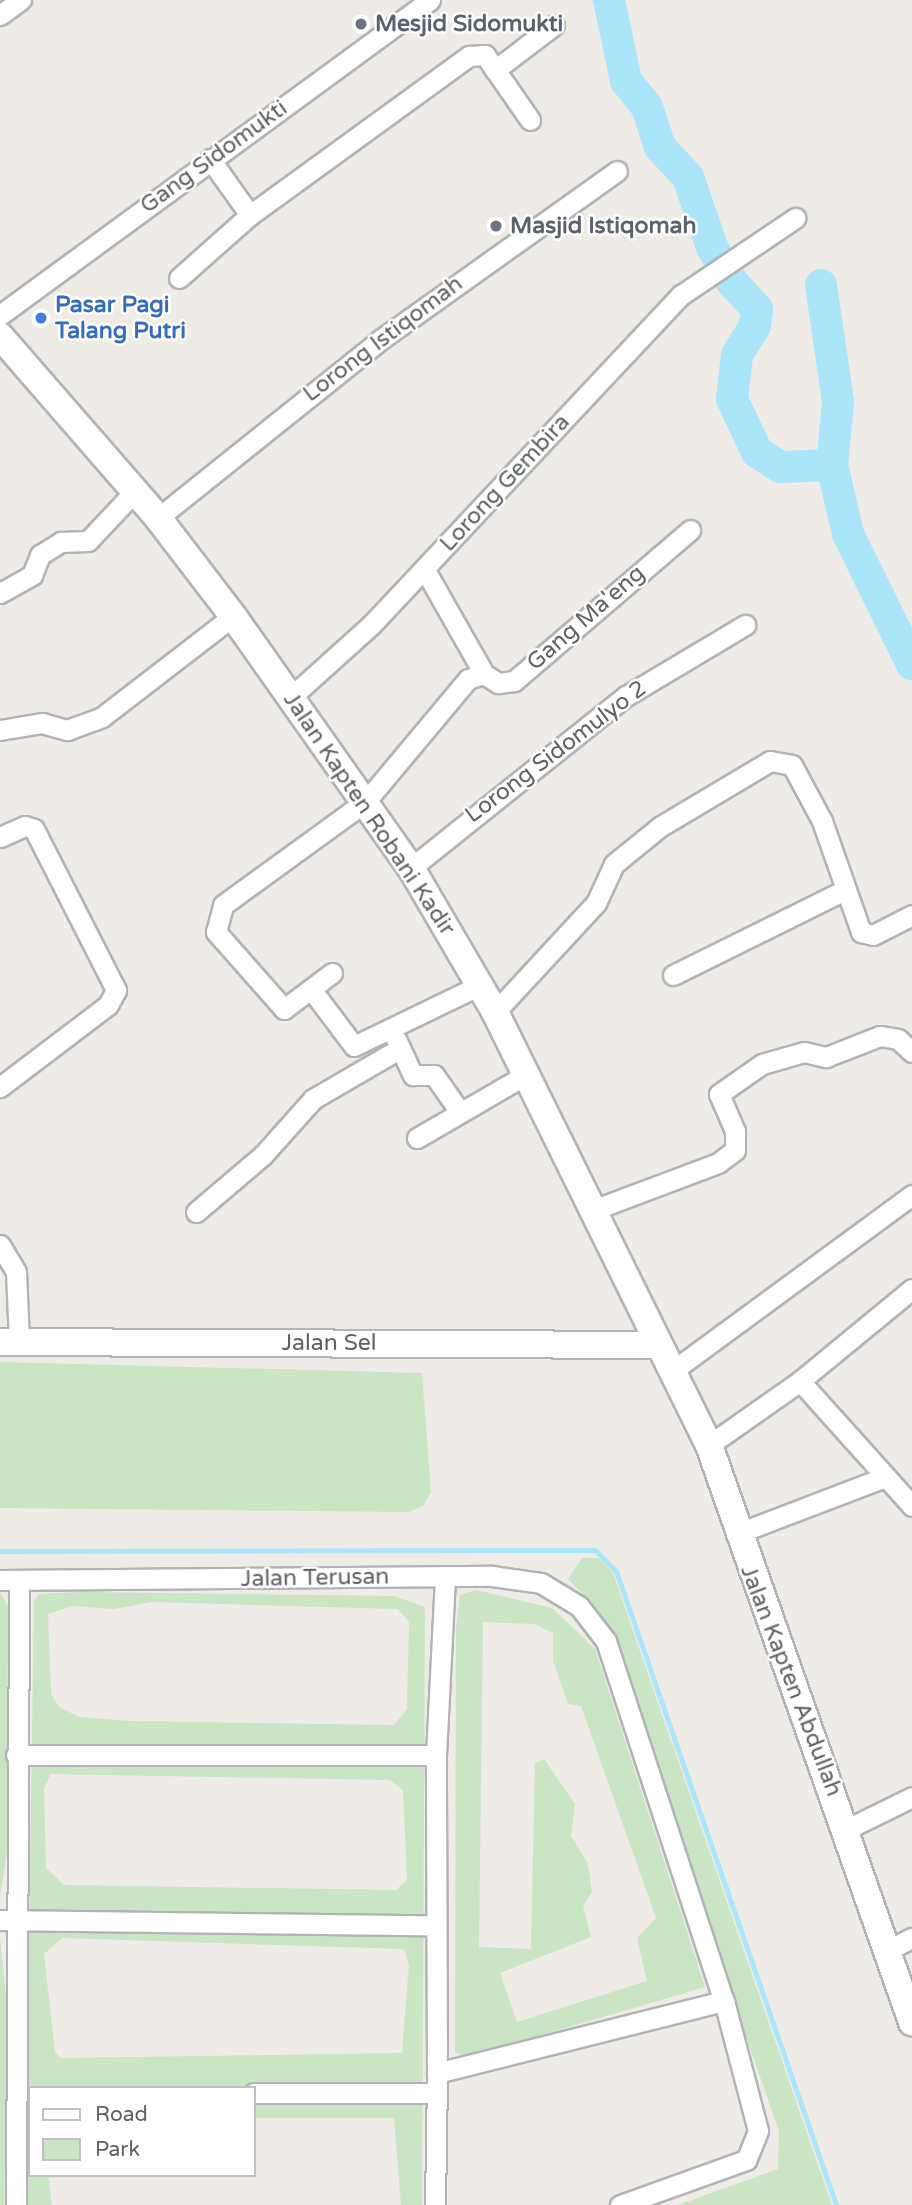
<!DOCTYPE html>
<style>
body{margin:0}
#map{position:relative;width:912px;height:2205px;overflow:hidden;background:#efebe6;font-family:"Varela Round",sans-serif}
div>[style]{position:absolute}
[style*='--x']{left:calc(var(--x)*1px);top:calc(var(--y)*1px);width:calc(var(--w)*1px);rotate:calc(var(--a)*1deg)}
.green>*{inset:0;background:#c9e5c4}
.stream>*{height:5px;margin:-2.5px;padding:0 2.5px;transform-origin:2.5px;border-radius:2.5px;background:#aae5fa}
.river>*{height:32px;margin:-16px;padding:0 16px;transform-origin:16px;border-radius:16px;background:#aae5fa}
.roads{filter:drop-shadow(2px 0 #b1b4b7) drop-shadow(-2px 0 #b1b4b7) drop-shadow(0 2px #b1b4b7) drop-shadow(0 -2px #b1b4b7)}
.street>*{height:19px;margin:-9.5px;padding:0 9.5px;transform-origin:9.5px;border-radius:9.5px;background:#fff}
.secondary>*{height:26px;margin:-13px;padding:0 13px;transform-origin:13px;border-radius:13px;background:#fff}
.dots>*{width:19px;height:19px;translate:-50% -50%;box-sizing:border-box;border:4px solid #fff;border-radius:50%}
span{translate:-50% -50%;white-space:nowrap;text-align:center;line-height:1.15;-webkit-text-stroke:5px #fff;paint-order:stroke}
.worship-label{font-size:23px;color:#5b616d;font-weight:700}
.left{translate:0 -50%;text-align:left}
.street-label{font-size:23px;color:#5d6265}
.shop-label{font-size:23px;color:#366cbe;font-weight:700}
.legend{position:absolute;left:28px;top:2086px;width:228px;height:91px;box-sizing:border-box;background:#fff;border:2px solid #bec0c1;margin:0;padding:9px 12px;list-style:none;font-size:21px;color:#5d6265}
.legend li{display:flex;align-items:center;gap:14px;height:35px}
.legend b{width:35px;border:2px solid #bec0c1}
</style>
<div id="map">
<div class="green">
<i style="clip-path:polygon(0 1362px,422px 1373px,431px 1492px,423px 1506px,408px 1512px,0 1508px)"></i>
<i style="clip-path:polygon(582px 1558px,599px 1558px,613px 1573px,832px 2205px,678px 2205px,778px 2169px,779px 2131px,595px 1606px,568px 1579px)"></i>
<i style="clip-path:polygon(evenodd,476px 1590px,552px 1608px,595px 1649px,705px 1987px,467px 2057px,455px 2052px,456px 1628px,460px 1595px,476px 1590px,483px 1622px,535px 1624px,553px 1633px,553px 1661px,568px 1704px,581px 1706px,656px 1918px,637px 1938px,647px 1981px,517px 2022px,500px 1973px,591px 1937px,583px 1906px,592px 1892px,588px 1864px,571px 1836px,575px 1804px,544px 1759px,535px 1763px,531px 1949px,479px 1947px,483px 1622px)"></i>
<i style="clip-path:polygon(0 1592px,8px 1606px,7px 1852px,0 1896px)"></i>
<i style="clip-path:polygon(evenodd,82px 1592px,394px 1596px,425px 1607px,422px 2205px,401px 2205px,394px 2118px,254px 2118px,254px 2088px,30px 2088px,30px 2175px,48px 2175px,52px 2205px,25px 2205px,34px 1601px,39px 1594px,82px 1592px,152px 1602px,398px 1609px,409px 1622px,407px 1709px,394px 1725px,130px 1721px,79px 1717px,59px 1707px,51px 1694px,48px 1614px,72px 1606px,114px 1609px,152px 1602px,82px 1592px,51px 1774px,390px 1780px,403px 1790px,407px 1880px,396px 1890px,64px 1885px,46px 1868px,44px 1788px,51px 1774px,82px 1592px,62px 1938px,404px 1949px,409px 1965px,402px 2053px,61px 2058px,55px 2053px,44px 1954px,62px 1938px)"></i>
<i style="clip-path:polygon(0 1937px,8px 2015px,4px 2205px,0 2205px)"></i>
</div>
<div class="stream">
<i style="--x:0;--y:1551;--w:595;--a:-0.1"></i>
<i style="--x:595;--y:1550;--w:30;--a:45"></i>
<i style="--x:616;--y:1571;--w:671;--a:70.86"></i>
</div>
<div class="river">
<i style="--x:609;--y:0;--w:83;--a:78.1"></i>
<i style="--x:626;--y:81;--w:33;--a:51"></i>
<i style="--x:647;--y:107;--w:42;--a:72"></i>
<i style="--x:660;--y:147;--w:41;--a:47"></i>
<i style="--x:688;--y:177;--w:74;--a:71.1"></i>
<i style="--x:712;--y:247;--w:40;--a:60.3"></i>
<i style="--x:732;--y:282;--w:37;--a:47"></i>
<i style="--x:757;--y:309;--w:17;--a:97"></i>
<i style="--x:755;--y:326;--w:34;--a:122"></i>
<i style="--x:737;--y:355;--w:44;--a:96.5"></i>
<i style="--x:732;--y:399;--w:59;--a:64.7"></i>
<i style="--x:757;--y:452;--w:27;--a:33"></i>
<i style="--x:780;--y:467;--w:52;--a:-2.2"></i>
<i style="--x:821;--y:285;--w:118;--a:81.7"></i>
<i style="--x:838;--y:402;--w:63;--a:95.4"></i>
<i style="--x:832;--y:465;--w:71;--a:76.9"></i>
<i style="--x:848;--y:534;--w:145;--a:63.8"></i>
</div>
<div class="roads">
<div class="street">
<i style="--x:0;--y:15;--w:26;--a:-36"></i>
<i style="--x:495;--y:70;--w:74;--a:-37.3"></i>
<i style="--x:210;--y:159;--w:69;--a:54.5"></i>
<i style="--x:179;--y:278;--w:95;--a:-41.6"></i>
<i style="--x:250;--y:215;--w:271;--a:-36"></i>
<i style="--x:469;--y:56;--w:16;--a:-4"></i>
<i style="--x:485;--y:55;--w:79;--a:55.3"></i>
<i style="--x:0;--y:315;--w:533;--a:-36.22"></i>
<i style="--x:158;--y:518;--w:285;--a:-38.7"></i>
<i style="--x:380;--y:340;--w:291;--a:-35.5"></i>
<i style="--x:425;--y:570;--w:120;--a:60.4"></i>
<i style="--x:0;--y:593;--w:37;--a:-29"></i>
<i style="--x:32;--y:575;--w:22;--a:-68"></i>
<i style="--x:40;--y:555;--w:25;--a:-32"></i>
<i style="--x:61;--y:542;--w:27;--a:-2"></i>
<i style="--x:88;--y:541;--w:69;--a:-46.8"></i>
<i style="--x:291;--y:697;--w:108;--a:-42"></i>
<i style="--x:371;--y:625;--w:453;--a:-46.8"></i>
<i style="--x:681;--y:295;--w:138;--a:-34"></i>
<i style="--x:0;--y:730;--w:43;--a:-9.5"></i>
<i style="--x:42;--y:723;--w:26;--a:16"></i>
<i style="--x:67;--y:730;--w:37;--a:-20"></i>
<i style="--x:102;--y:717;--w:165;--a:-37.6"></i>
<i style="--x:0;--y:837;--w:27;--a:-24"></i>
<i style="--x:25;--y:826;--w:9;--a:18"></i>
<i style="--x:34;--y:829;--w:181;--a:63"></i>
<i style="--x:116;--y:990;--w:17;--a:118"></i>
<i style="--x:108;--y:1005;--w:136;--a:142.8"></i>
<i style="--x:411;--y:868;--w:275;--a:-38.7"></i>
<i style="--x:626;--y:696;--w:139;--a:-30.8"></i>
<i style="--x:332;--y:973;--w:60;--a:143.1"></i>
<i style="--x:284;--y:1009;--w:103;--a:-131.4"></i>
<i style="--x:216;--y:932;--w:28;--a:-75"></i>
<i style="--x:223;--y:905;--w:177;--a:-36"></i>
<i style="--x:366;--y:801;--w:159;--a:-50.1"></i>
<i style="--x:468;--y:679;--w:17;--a:-17"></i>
<i style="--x:484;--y:674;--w:17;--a:33"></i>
<i style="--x:498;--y:683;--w:16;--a:-7"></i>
<i style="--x:514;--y:681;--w:232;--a:-40.6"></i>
<i style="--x:673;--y:975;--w:190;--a:-26.3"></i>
<i style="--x:311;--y:989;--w:71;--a:53"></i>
<i style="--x:354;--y:1046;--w:140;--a:-25.8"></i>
<i style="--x:495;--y:1012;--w:149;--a:-47.2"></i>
<i style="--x:596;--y:903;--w:43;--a:-65.2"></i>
<i style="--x:614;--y:864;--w:60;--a:-39"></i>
<i style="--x:661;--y:826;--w:127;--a:-30.8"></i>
<i style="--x:770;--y:761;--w:22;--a:10"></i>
<i style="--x:792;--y:765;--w:64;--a:61.8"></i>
<i style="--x:822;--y:821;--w:118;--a:70.6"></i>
<i style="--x:861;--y:932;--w:12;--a:14"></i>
<i style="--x:873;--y:935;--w:44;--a:-27.1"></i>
<i style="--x:396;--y:1039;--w:40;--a:65"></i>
<i style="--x:413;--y:1075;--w:21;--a:0"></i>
<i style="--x:434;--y:1075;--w:45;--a:54.9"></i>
<i style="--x:417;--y:1138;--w:127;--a:-30.2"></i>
<i style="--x:593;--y:1210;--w:134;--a:-20.6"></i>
<i style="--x:718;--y:1163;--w:21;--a:-37"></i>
<i style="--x:735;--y:1150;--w:19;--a:-90"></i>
<i style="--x:735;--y:1131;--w:40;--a:-113.4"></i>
<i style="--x:719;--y:1094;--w:52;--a:-34.9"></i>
<i style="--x:762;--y:1064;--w:44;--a:-15.9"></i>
<i style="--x:804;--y:1052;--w:23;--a:13"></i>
<i style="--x:826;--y:1057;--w:58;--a:-21.3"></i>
<i style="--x:880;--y:1036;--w:18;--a:9"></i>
<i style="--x:898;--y:1039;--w:19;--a:43"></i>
<i style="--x:196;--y:1212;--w:88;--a:-40.4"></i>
<i style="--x:263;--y:1155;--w:75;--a:-48.2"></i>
<i style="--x:313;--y:1099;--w:99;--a:-30.2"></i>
<i style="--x:0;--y:1245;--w:31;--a:59"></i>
<i style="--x:16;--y:1272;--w:70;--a:87.5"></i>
<i style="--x:675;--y:1369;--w:294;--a:-36.3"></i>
<i style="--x:800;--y:1381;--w:168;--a:48.1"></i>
<i style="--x:709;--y:1445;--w:111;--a:-35.1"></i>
<i style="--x:800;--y:1381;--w:145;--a:-39.4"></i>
<i style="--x:736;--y:1534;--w:160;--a:-20.9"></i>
<i style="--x:0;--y:1580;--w:492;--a:-0.5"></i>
<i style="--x:492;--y:1576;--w:49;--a:8.1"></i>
<i style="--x:541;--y:1583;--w:44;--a:31.2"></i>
<i style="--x:579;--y:1606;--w:44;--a:52.4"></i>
<i style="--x:606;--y:1641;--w:379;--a:71.9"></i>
<i style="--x:724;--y:2001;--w:134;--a:75.3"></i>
<i style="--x:758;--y:2131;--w:31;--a:112"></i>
<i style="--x:746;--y:2160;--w:134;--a:160.3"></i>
<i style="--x:16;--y:1755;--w:420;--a:0"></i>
<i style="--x:847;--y:1829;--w:72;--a:-26.2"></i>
<i style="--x:0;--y:1920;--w:434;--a:0.7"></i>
<i style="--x:888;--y:1950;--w:27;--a:-27"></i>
<i style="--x:437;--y:2073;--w:318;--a:-90.2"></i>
<i style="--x:436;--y:1755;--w:179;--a:-87.1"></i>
<i style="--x:254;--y:2093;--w:183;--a:0"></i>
<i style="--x:16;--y:2205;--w:625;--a:-89.72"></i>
<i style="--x:435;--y:2205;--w:132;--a:-89.1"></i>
<i style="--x:437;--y:2073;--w:296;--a:-14.1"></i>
</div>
<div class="secondary">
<i style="--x:0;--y:336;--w:241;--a:49"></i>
<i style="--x:158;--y:518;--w:123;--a:52.6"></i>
<i style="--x:233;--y:616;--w:309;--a:54.8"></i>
<i style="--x:411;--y:868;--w:167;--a:59.7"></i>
<i style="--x:495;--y:1012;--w:483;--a:63.7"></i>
<i style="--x:709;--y:1445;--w:612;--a:70.62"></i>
<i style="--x:0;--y:1342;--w:658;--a:0.26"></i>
</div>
</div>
<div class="dots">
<i style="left:361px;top:24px;background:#6b7280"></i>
<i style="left:496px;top:226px;background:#6b7280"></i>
<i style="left:41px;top:318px;background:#3f7fe0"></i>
</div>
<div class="worship-label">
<span class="left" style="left:375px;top:24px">Mesjid Sidomukti</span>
<span class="left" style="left:510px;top:226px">Masjid Istiqomah</span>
</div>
<div class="street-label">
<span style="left:214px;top:157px;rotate:-36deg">Gang Sidomukti</span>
<span style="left:383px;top:339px;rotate:-37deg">Lorong Istiqomah</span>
<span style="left:505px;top:483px;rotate:-47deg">Lorong Gembira</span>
<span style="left:586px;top:618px;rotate:-41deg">Gang Ma'eng</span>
<span style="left:556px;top:752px;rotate:-37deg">Lorong Sidomulyo 2</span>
<span style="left:369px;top:814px;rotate:56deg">Jalan Kapten Robani Kadir</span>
<span style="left:329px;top:1343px">Jalan Sel</span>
<span style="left:315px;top:1578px;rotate:-1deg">Jalan Terusan</span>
<span style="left:791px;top:1681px;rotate:69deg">Jalan Kapten Abdullah</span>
</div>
<div class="shop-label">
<span class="left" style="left:55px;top:318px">Pasar Pagi<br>Talang Putri</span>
</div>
<ul class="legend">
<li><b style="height:9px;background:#fff"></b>Road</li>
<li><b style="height:19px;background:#c9e5c4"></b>Park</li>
</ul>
</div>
